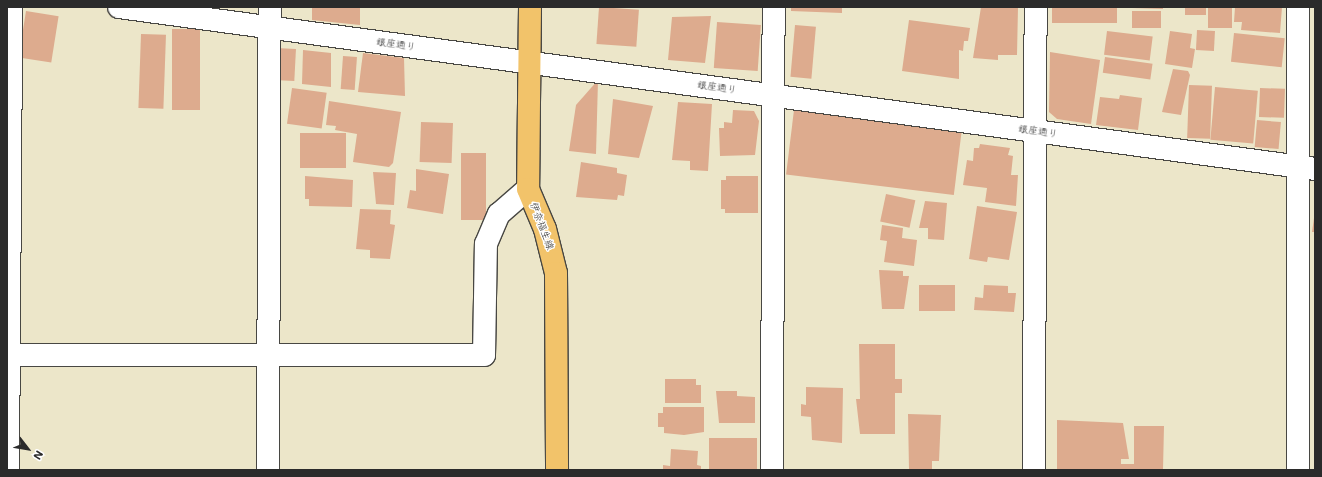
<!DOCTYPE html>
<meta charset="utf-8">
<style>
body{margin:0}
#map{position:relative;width:1322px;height:477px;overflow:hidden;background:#ece6c9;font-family:Mali,"Klee One",sans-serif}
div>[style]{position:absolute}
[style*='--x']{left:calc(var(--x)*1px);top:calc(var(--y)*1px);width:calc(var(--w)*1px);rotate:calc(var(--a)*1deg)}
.building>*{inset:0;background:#ddab8e;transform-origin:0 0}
.roads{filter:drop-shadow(1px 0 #484743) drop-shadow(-1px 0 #484743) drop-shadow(0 1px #484743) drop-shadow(0 -1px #484743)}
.minor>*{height:22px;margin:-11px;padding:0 11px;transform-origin:11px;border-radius:11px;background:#fff}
.major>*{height:22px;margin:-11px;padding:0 11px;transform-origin:11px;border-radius:11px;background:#f2c36a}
span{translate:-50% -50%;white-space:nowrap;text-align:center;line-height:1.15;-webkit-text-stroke:3px #fff;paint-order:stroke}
.street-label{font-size:10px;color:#2b2b2b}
.frame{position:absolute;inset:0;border:8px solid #2b2b2b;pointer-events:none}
.north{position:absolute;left:8px;top:429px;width:40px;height:40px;-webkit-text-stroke:3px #fff;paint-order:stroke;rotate:121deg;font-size:11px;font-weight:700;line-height:16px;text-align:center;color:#2b2b2b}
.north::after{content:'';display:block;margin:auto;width:14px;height:18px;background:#2b2b2b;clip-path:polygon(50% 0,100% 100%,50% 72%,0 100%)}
</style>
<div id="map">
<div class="building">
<i style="clip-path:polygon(312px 7px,360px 7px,360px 25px,312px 20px)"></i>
<i style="left:599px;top:7px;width:40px;height:37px;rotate:4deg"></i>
<i style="clip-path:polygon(791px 7px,842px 7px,842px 13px,791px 11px)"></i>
<i style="clip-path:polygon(981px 7px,1018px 7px,1017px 55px,998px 55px,998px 60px,973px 58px)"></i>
<i style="left:1052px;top:7px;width:65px;height:16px"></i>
<i style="clip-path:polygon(1132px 7px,1163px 7px,1163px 9px,1132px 8px)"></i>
<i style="left:1185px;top:7px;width:21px;height:8px"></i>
<i style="left:1208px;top:7px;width:24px;height:21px"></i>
<i style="clip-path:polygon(1235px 7px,1282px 7px,1280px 33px,1241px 30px,1242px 22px,1234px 22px)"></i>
<i style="left:26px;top:11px;width:33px;height:47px;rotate:9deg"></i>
<i style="left:1132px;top:11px;width:29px;height:17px"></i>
<i style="clip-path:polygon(711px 16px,705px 63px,668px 60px,672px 17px)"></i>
<i style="clip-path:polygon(909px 20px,970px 28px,968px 41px,964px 41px,963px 51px,959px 50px,959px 79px,902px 71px)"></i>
<i style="left:717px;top:22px;width:44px;height:46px;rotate:4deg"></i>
<i style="left:795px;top:25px;width:21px;height:52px;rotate:5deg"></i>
<i style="left:172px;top:29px;width:28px;height:81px"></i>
<i style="left:1197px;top:30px;width:18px;height:20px;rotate:3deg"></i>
<i style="left:1107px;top:31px;width:46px;height:24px;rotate:7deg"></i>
<i style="clip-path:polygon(1170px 31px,1192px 34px,1190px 48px,1195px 49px,1192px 68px,1165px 64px)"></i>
<i style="left:1234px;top:33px;width:51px;height:29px;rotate:6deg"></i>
<i style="left:141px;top:34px;width:25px;height:74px;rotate:2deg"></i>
<i style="left:276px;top:48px;width:20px;height:32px;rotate:3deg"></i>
<i style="clip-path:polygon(303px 50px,331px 53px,331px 87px,302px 84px)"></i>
<i style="clip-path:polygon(1050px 52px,1100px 60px,1091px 124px,1057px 119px,1049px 112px)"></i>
<i style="clip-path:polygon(363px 53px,404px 58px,405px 96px,358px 92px)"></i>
<i style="left:343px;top:56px;width:14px;height:33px;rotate:4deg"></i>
<i style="left:1105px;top:57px;width:48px;height:16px;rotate:8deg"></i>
<i style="clip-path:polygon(1173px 69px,1188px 71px,1190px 75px,1181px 115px,1162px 112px)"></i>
<i style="clip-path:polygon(598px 80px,596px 154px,569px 151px,576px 105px)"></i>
<i style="left:1189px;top:85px;width:23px;height:53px;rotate:2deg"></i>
<i style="left:1215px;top:87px;width:43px;height:53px;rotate:5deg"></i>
<i style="left:292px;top:88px;width:35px;height:36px;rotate:8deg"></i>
<i style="left:1260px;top:88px;width:25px;height:29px;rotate:2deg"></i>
<i style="clip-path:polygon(1120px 95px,1142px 98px,1138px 130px,1096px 125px,1100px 97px,1119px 99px)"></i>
<i style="clip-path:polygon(613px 99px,653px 106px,639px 158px,608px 154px)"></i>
<i style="clip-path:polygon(329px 101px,401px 112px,393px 163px,389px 167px,353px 162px,357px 134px,335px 130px,336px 126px,326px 125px)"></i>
<i style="clip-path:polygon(678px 102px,712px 104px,708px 171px,690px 170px,690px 161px,672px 160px)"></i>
<i style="clip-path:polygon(733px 110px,754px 111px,759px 121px,755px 155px,720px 156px,719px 128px,724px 128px,724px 122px,732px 123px)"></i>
<i style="left:794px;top:110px;width:169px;height:65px;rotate:7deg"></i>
<i style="left:1257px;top:120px;width:24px;height:27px;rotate:5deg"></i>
<i style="left:421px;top:122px;width:32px;height:40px;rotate:2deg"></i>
<i style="left:300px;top:133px;width:46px;height:35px"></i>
<i style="clip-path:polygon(980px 144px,1010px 148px,1008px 155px,1013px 156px,1011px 175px,1018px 175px,1016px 206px,985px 202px,987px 188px,963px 185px,967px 160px,973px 161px,974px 148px,979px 148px)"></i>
<i style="left:461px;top:153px;width:25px;height:67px"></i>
<i style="clip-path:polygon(581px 162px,617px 168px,617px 173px,627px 175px,624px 196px,618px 195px,617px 200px,576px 197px)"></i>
<i style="clip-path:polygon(416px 169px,449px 174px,443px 214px,407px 208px,410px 190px,416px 191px)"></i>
<i style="clip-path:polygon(373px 172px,396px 173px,394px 205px,376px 204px)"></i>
<i style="clip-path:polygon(305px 176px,353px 180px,352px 207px,309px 206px,309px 199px,305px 199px)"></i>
<i style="clip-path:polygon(726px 176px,758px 176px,758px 213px,725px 213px,725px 209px,721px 209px,721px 180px,726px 180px)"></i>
<i style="left:886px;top:194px;width:30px;height:28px;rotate:12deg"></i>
<i style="clip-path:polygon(925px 201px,947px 203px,944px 240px,928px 239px,928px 228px,919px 228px)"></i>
<i style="clip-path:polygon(977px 206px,1017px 212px,1009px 260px,988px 257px,987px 262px,969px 259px)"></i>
<i style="clip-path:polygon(360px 209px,391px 210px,390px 224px,395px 225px,390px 259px,370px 258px,370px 250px,356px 249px)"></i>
<i style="clip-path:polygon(1315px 211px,1315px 232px,1312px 232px)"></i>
<i style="clip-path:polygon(882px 225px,903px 228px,902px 238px,917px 240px,914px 266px,884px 262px,887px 241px,880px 240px)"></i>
<i style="clip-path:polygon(879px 270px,903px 271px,903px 276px,909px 276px,904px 309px,882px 309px)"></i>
<i style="left:919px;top:285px;width:36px;height:26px"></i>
<i style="clip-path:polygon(984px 285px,1008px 286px,1008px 293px,1016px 293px,1014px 312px,974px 310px,975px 297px,983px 298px)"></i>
<i style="clip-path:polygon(859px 344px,895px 344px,895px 379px,902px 379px,902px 393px,895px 393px,895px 434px,860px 434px,856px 399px,860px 399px)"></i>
<i style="clip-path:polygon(665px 379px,696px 379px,696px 385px,701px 385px,701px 403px,665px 403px)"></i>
<i style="clip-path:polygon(806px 387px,843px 388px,842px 443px,812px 440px,811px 417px,801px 416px,801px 404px,806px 405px)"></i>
<i style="clip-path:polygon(716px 391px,737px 391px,737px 396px,755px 397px,755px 423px,719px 423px)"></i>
<i style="clip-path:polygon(663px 407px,704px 407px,704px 432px,684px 435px,664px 433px,664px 427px,658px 427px,658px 413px,663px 413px)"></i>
<i style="clip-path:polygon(908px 414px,941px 415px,939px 461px,932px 461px,932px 470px,909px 470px)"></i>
<i style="clip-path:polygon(1057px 420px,1123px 423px,1129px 459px,1121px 459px,1121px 464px,1134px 464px,1134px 426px,1164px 426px,1163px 470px,1057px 470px)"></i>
<i style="left:709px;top:438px;width:48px;height:32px"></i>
<i style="clip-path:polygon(671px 449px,698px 451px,697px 465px,701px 466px,701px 470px,663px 470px,663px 465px,670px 466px)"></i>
</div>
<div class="roads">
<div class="minor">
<i style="--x:119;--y:7;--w:1207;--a:7.71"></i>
<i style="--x:7;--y:355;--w:477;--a:0"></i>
<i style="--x:484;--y:355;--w:111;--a:-89"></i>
<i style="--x:486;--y:244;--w:33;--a:-67"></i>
<i style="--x:499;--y:214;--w:38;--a:-41"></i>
<i style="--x:8;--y:470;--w:463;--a:-89.6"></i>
<i style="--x:268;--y:470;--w:463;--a:-89.8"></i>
<i style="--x:772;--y:470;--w:463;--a:-89.8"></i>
<i style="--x:1034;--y:470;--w:463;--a:-89.8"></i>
<i style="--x:1298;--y:470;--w:463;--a:-90"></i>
</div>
<div class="major">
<i style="--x:530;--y:7;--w:182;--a:90.6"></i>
<i style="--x:528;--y:189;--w:43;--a:67"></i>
<i style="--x:545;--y:229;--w:45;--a:76"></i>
<i style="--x:556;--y:273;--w:197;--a:89.7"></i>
</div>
</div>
<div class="street-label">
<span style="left:396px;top:44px;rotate:8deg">銀座通り</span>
<span style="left:717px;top:87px;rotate:8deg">銀座通り</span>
<span style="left:1038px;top:131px;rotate:8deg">銀座通り</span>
<span style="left:542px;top:226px;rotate:69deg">伊奈福生線</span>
</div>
<div class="frame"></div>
<div class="north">N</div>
</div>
